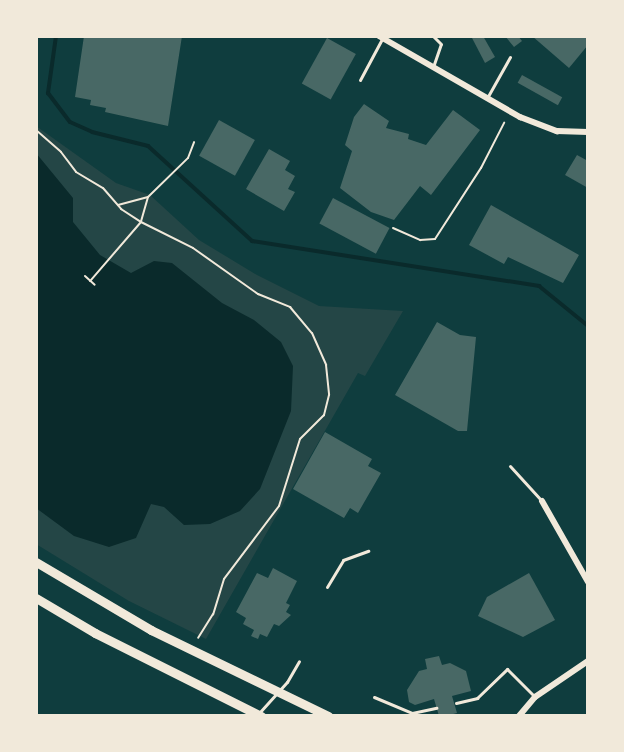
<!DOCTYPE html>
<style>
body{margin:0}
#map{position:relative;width:624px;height:752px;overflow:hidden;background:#0f3d3e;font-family:Lora,serif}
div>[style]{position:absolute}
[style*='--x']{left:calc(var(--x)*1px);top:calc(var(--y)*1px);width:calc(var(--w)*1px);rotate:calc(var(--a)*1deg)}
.green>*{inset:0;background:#244646}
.water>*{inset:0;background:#0a2a2b}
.stream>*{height:4px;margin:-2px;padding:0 2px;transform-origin:2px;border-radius:2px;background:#0a2a2b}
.building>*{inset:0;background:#486865;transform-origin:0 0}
.path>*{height:2px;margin:-1px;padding:0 1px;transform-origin:1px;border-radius:1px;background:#f1e9da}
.service>*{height:3px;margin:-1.5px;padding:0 1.5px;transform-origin:1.5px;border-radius:1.5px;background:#f1e9da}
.minor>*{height:6px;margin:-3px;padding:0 3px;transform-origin:3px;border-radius:3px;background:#f1e9da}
.secondary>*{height:9px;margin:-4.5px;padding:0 4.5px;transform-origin:4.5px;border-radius:4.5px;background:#f1e9da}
span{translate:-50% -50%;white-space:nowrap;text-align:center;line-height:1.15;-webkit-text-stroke:4.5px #f1e9da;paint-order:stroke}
.frame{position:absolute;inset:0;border:38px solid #f1e9da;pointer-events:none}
</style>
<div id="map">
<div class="green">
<i style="clip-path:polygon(36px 126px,116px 183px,150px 195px,199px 240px,257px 275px,319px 306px,403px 311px,365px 376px,358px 373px,206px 639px,129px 601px,36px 544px)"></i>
</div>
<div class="water">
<i style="clip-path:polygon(36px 153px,73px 198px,73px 222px,100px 255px,131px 273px,154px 261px,172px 263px,222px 303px,254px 320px,281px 342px,293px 366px,291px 411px,260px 489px,240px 511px,210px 524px,184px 525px,164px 507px,151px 504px,136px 538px,109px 547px,74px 536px,36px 508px)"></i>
</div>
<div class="stream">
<i style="--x:56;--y:36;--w:58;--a:98"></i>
<i style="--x:48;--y:93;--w:36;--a:53"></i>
<i style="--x:70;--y:122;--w:24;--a:24"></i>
<i style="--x:92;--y:132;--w:58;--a:14"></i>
<i style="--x:148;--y:146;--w:141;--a:42.4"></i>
<i style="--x:252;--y:241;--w:291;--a:8.9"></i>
<i style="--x:539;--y:286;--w:63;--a:39.2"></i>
</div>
<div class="building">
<i style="clip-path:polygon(84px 36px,182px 36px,168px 126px,105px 112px,106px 108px,90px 105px,91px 100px,75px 97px)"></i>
<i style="clip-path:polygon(471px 36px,483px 36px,495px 57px,485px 63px)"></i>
<i style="clip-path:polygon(505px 36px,518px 36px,522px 41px,514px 47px)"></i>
<i style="clip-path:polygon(532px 36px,588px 36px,588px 45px,569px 68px)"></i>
<i style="left:327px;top:38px;width:33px;height:52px;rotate:29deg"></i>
<i style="left:522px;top:75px;width:46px;height:9px;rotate:29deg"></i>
<i style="clip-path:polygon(364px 104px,389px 121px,386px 128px,409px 134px,408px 139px,426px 145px,453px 110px,480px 130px,431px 195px,420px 186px,394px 220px,371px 212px,340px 188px,352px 151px,345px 145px,354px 117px)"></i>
<i style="left:219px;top:120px;width:41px;height:41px;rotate:29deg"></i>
<i style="clip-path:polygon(269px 149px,290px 161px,285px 170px,295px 176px,288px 189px,295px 192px,284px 211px,246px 189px)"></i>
<i style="clip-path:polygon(577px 155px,588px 161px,588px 188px,565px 175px)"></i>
<i style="left:333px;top:198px;width:64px;height:29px;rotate:28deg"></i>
<i style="clip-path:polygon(491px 205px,579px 255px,563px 283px,508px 257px,504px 264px,469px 245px)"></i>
<i style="clip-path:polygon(437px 322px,460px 335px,476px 337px,467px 431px,458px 431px,395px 395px)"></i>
<i style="clip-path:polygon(325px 432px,372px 459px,368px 466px,381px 473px,358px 513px,350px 508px,344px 518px,293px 489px)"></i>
<i style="clip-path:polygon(273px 568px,297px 581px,286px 603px,290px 605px,286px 612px,291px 615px,279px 626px,274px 624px,267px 637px,260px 634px,258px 639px,251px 636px,254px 630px,243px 624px,246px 618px,236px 612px,257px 573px,268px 578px)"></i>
<i style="clip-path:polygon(529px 573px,555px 620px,523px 637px,478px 616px,487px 597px)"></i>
<i style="clip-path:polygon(439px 656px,442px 665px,450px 663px,466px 671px,471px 691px,452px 696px,457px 713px,446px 716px,439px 716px,434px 699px,415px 705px,409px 702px,407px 690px,419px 671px,427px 669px,425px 659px)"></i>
</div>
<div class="path">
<i style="--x:36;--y:130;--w:33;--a:41"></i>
<i style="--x:61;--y:152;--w:25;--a:53"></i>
<i style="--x:76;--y:172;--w:31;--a:31"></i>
<i style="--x:103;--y:188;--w:28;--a:49"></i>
<i style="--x:121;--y:209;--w:24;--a:33"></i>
<i style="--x:141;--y:222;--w:78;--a:130.8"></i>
<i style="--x:148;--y:197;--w:56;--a:-44.3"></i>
<i style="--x:188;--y:158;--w:17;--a:-69"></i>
<i style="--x:118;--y:205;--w:31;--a:-15"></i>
<i style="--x:148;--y:197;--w:26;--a:106"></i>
<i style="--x:141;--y:222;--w:58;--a:26.6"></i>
<i style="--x:193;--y:248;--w:80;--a:35.3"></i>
<i style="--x:258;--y:294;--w:35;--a:22"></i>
<i style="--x:290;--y:307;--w:34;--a:50"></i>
<i style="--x:312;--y:333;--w:35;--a:66"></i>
<i style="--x:326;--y:365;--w:30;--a:84"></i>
<i style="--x:329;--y:395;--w:21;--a:104"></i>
<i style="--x:324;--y:415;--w:34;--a:135"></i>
<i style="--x:300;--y:439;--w:70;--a:107.4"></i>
<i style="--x:279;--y:506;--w:91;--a:127"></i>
<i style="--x:224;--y:579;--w:37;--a:107"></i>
<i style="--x:213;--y:614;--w:28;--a:122"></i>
<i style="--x:393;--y:228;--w:30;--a:24"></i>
<i style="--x:420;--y:240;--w:15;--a:-4"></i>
<i style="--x:435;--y:239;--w:85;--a:-57.1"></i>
<i style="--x:481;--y:168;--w:51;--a:-62.9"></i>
<i style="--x:85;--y:276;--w:13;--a:42"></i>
</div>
<div class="service">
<i style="--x:433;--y:67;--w:24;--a:-71"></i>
<i style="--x:441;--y:44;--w:11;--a:-135"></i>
<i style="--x:360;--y:80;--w:47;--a:-61.8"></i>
<i style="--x:487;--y:98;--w:47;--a:-60.7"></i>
<i style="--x:510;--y:466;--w:46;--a:47.6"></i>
<i style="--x:327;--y:587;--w:31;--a:-59"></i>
<i style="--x:343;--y:560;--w:27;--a:-20"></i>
<i style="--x:374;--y:697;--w:41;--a:22.8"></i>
<i style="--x:412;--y:713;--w:25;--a:-12"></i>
<i style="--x:456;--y:703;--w:22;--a:-13"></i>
<i style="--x:477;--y:698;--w:42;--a:-44"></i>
<i style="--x:507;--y:669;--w:40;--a:45"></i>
<i style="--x:259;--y:713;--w:42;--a:-47.9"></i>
<i style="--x:287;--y:682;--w:24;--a:-60"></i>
</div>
<div class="minor">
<i style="--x:379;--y:36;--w:163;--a:29.9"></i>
<i style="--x:520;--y:117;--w:40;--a:21"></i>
<i style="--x:557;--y:131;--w:31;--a:2"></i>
<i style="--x:542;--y:501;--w:93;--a:60.4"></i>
<i style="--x:519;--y:716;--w:25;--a:-50"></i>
<i style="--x:535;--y:697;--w:64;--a:-34.2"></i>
</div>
<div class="secondary">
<i style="--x:36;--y:562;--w:134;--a:30.6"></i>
<i style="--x:151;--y:630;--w:197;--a:25.9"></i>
<i style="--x:36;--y:598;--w:69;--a:30.7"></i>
<i style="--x:95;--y:633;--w:186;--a:26.6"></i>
</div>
<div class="frame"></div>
</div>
